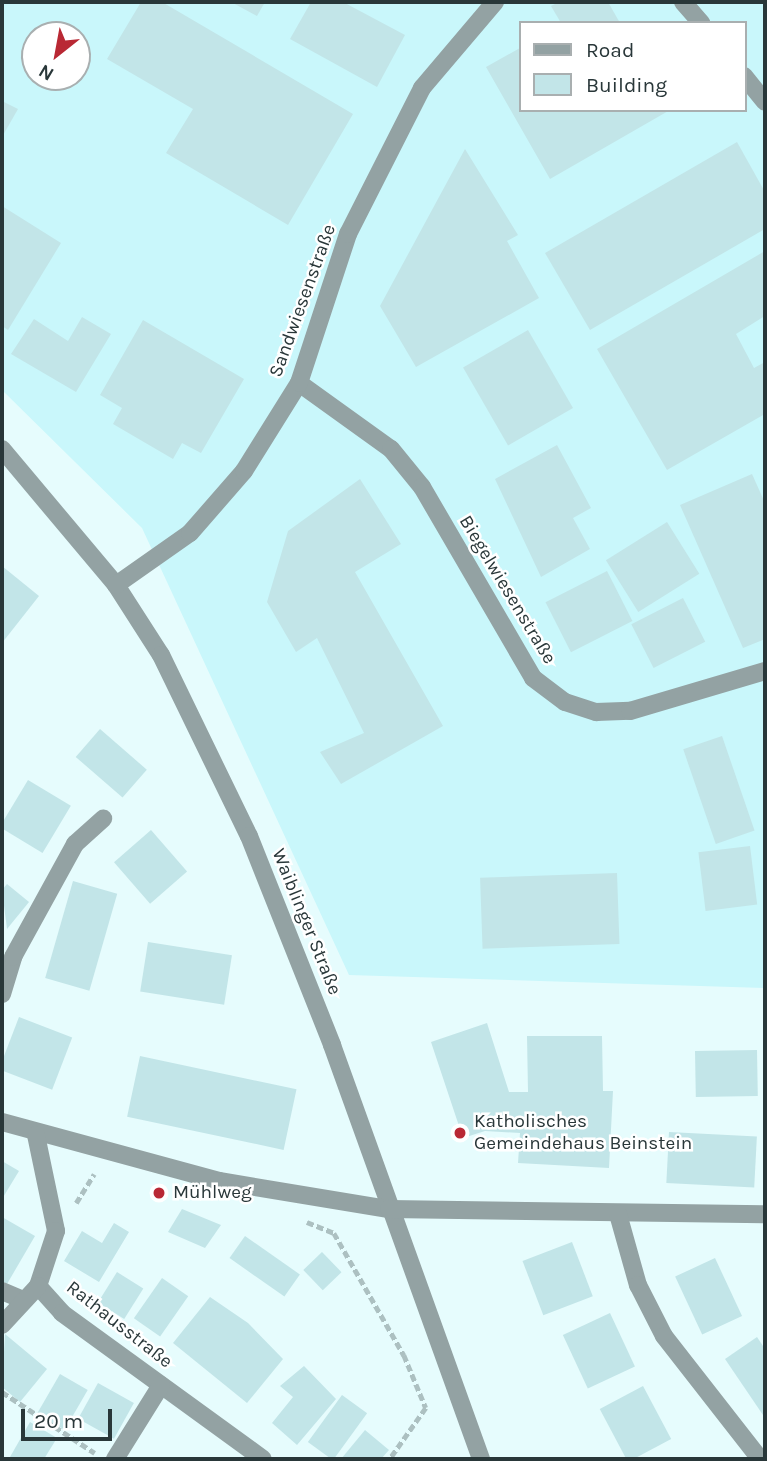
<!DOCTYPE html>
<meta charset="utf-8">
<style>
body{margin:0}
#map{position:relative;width:767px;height:1461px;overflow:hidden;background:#e6fcfd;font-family:Karla,sans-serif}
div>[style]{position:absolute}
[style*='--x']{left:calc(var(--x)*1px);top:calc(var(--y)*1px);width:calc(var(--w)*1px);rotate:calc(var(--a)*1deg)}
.built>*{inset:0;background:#c9f7fb}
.building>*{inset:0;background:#c2e5e8;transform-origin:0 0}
.path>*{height:4.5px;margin-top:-2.25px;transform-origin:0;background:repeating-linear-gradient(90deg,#acc0c1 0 7px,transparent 0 10.5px)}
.minor>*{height:18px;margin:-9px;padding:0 9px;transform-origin:9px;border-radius:9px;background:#93a2a3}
.dots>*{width:19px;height:19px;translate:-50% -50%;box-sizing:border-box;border:4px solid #fff;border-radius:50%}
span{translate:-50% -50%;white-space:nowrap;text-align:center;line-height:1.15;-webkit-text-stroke:5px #fff;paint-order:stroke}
.street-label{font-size:19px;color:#293739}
.poi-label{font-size:19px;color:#293739}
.left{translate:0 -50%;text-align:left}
.frame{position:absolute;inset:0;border:4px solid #293739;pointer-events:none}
.legend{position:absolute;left:519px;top:21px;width:228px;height:91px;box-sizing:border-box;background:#fff;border:2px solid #a9afb0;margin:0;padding:9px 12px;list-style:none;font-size:21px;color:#293739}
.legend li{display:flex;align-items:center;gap:14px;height:35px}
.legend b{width:35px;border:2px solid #a9afb0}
.north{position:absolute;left:21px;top:21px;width:70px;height:70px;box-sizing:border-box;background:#fff;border:2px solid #a9afb0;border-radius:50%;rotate:211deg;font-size:19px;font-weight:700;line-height:28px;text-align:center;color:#293739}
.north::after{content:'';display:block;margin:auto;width:24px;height:32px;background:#b92834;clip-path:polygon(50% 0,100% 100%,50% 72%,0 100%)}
.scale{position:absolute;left:21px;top:1409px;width:91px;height:32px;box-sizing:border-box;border:4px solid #293739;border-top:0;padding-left:9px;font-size:21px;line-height:24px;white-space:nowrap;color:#293739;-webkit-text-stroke:5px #fff;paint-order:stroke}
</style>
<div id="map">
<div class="built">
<i style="clip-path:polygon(evenodd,2px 2px,765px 2px,765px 988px,349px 975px,142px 528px,2px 390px,2px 2px,520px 23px,744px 23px,744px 110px,520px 110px,520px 23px,2px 2px,35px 35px,77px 35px,77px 77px,35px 77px,35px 35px)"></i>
</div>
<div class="building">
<i style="clip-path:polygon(141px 2px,162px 2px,353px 114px,288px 225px,166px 153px,193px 109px,107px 59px)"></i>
<i style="clip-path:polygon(231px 2px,265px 2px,257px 16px)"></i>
<i style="clip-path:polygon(311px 2px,343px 2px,405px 35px,377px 87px,290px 39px)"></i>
<i style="clip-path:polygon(559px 2px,608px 2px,620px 23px,561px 23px,551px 6px)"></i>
<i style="clip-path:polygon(520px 48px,520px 110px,670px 110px,550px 179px,486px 67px)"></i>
<i style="clip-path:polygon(2px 101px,18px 109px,2px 137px)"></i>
<i style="clip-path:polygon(737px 142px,765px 192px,765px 229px,590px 330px,545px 253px)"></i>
<i style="clip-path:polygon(465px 149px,518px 235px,507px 241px,539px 298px,416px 367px,380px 306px)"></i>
<i style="clip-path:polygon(2px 206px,61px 243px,8px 330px,2px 326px)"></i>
<i style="clip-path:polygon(765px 251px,765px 316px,736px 334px,754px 368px,765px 362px,765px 414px,667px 470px,597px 349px)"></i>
<i style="clip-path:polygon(82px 317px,111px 334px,76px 392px,11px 354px,34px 319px,68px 341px)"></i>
<i style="clip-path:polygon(143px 320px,244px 379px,201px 453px,182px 443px,173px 459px,113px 424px,122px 408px,100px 395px)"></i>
<i style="left:528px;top:330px;width:90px;height:75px;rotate:60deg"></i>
<i style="clip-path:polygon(557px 445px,591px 508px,573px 518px,590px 549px,541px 577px,495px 479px)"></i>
<i style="clip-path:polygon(752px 474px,765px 503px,765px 639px,743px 648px,680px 505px)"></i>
<i style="clip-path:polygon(360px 479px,401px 544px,355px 572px,443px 726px,341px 784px,320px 752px,364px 733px,317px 638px,296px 652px,267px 602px,288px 531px)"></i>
<i style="left:667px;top:522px;width:61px;height:72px;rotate:58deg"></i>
<i style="clip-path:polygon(2px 566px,39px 596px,2px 643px)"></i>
<i style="left:607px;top:571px;width:56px;height:69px;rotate:63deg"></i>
<i style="left:683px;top:598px;width:49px;height:58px;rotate:63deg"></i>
<i style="left:100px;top:729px;width:62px;height:37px;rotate:41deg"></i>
<i style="left:722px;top:736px;width:100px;height:41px;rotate:71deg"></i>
<i style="left:28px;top:780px;width:50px;height:55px;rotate:31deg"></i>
<i style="left:151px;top:830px;width:55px;height:49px;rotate:49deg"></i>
<i style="left:750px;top:846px;width:59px;height:52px;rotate:83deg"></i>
<i style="left:617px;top:873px;width:71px;height:137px;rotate:88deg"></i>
<i style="left:73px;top:881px;width:46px;height:101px;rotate:16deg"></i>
<i style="clip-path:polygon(7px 884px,29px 902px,7px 929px,2px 890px)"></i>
<i style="left:148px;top:942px;width:85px;height:50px;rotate:9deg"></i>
<i style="left:19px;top:1017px;width:57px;height:56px;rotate:21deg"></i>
<i style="clip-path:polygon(487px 1023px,509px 1092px,528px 1092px,527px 1036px,602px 1036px,603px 1091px,613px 1091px,609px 1168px,518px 1163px,520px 1133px,485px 1131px,463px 1138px,431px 1042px)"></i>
<i style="left:757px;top:1050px;width:46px;height:62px;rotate:89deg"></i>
<i style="left:140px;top:1056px;width:160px;height:62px;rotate:12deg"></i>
<i style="left:669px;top:1132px;width:88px;height:51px;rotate:3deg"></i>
<i style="clip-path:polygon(2px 1161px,19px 1171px,2px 1199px)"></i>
<i style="clip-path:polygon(182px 1209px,221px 1225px,205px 1248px,168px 1232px)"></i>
<i style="clip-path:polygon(2px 1217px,35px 1236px,7px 1284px,2px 1281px)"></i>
<i style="clip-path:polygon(114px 1223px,129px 1232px,99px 1282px,64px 1261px,82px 1231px,102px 1243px)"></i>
<i style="left:245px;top:1236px;width:67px;height:27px;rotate:35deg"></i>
<i style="left:572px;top:1242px;width:58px;height:53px;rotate:69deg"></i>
<i style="left:322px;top:1252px;width:28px;height:26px;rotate:46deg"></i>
<i style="left:715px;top:1258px;width:64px;height:44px;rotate:65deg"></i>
<i style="left:117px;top:1272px;width:31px;height:36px;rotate:32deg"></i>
<i style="left:162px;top:1278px;width:32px;height:49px;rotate:35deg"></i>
<i style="clip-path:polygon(210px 1297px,248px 1323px,283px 1359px,247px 1403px,173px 1343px)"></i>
<i style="left:610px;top:1313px;width:59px;height:52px;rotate:65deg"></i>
<i style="clip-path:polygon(5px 1334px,47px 1369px,20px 1402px,2px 1387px)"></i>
<i style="clip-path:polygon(757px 1337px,765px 1349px,765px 1418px,725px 1359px)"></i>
<i style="clip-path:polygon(304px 1366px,336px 1399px,297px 1445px,272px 1423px,293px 1397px,280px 1386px)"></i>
<i style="left:60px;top:1374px;width:32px;height:46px;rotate:30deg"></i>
<i style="left:98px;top:1383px;width:41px;height:41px;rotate:29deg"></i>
<i style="left:643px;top:1386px;width:60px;height:49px;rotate:62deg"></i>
<i style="left:342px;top:1395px;width:31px;height:58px;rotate:36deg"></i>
<i style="clip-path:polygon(30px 1422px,57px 1438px,44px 1459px,14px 1459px,10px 1457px)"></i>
<i style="clip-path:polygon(365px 1430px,389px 1450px,381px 1459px,341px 1459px)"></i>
</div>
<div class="path">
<i style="--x:76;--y:1203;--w:34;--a:-58"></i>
<i style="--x:307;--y:1222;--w:29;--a:22"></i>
<i style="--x:334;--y:1233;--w:141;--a:60.2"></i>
<i style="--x:404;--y:1355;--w:57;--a:67.5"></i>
<i style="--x:426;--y:1408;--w:62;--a:125.2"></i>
<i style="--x:2;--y:1392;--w:111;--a:33.3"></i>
</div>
<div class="minor">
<i style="--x:683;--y:2;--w:28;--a:49"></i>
<i style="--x:744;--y:76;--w:33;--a:51"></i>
<i style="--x:299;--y:383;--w:113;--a:35.7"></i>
<i style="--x:391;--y:449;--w:49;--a:50.8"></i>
<i style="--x:422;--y:487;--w:221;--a:59.8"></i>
<i style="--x:533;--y:678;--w:40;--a:37"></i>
<i style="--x:565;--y:702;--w:33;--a:18"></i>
<i style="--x:596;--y:712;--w:34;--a:-2"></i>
<i style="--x:630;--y:711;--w:141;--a:-16.5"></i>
<i style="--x:2;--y:449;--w:177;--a:50"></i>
<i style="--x:116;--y:585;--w:83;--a:57.3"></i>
<i style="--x:161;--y:655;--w:201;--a:64.1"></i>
<i style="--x:249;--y:836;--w:225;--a:68.3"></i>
<i style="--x:332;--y:1045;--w:440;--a:70.2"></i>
<i style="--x:116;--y:585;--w:90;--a:-35.1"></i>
<i style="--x:190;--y:533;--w:82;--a:-48.9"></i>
<i style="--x:244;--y:471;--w:104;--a:-58"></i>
<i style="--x:299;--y:383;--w:157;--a:-71.8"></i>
<i style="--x:348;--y:234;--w:164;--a:-63.1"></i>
<i style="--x:422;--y:88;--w:113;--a:-49.7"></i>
<i style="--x:2;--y:994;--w:39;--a:-73"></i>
<i style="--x:13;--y:957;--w:129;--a:-61.2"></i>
<i style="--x:75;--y:844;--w:38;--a:-42"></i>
<i style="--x:2;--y:1122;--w:225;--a:15.2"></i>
<i style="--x:219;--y:1181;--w:172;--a:9.4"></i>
<i style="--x:389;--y:1209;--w:376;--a:0.8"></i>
<i style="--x:36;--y:1135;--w:98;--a:78.2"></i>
<i style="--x:56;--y:1231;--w:58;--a:108.1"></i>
<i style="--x:38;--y:1286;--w:36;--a:48"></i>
<i style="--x:62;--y:1313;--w:248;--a:36"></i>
<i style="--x:618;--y:1214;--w:74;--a:74.3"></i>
<i style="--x:638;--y:1285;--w:57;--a:63"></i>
<i style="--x:664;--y:1336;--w:156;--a:52"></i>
<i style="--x:2;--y:1291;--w:23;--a:23"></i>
<i style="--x:2;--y:1325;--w:53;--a:-47.3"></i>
<i style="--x:115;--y:1459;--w:87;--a:-58.1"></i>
</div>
<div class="dots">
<i style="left:460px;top:1133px;background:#b92834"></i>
<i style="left:159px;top:1193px;background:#b92834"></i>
</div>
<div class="street-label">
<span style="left:303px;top:301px;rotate:-70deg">Sandwiesenstraße</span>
<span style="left:507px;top:590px;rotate:59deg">Biegelwiesenstraße</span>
<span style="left:306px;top:922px;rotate:68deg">Waiblinger Straße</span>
<span style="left:119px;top:1325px;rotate:38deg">Rathausstraße</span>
</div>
<div class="poi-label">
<span class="left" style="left:474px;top:1133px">Katholisches<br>Gemeindehaus Beinstein</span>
<span class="left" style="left:173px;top:1193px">Mühlweg</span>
</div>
<div class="frame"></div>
<ul class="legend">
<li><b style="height:9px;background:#93a2a3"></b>Road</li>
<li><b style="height:19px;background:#c2e5e8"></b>Building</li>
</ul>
<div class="north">N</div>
<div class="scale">20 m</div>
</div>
